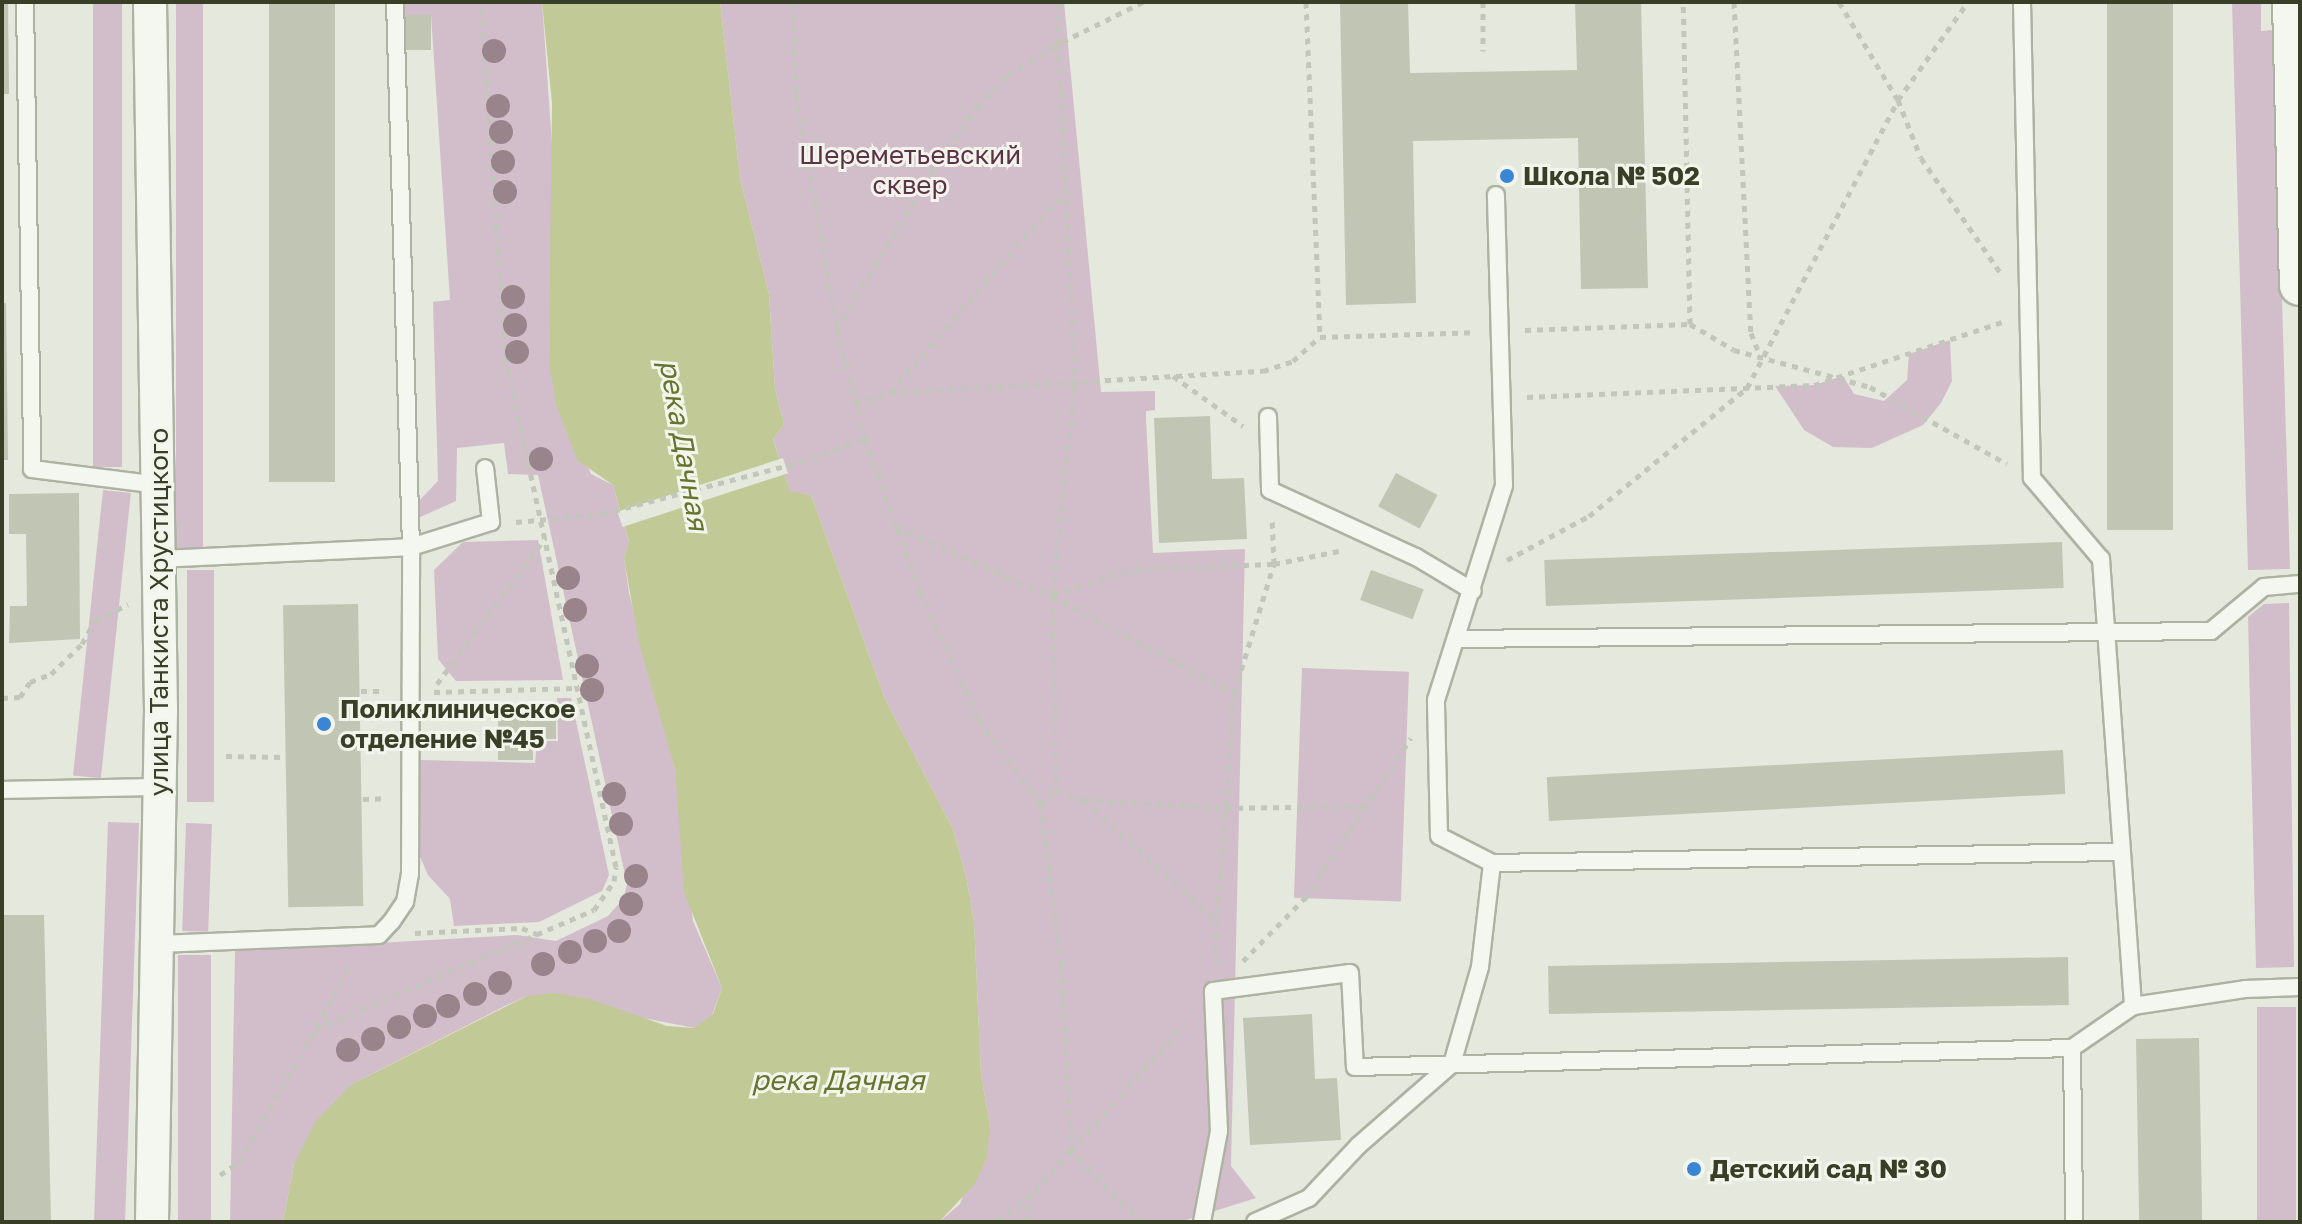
<!DOCTYPE html>
<meta charset="utf-8">
<style>
body{margin:0}
#map{position:relative;width:2302px;height:1224px;overflow:hidden;background:#e5e8dd;font-family:"Golos Text",sans-serif}
div>[style]{position:absolute}
[style*='--x']{left:calc(var(--x)*1px);top:calc(var(--y)*1px);width:calc(var(--w)*1px);rotate:calc(var(--a)*1deg)}
.green>*{inset:0;background:#d2beca;transform-origin:0 0}
.water>*{inset:0;background:#c1ca96}
.pier>*{inset:0;background:#e5e8dd;transform-origin:0 0}
.building>*{inset:0;background:#c0c5b4;transform-origin:0 0}
.path>*{height:5px;margin-top:-2.5px;transform-origin:0;background:repeating-linear-gradient(90deg,#c3c6bb 0 6px,transparent 0 12px)}
.roads{filter:drop-shadow(2px 0 #aeb2a2) drop-shadow(-2px 0 #aeb2a2) drop-shadow(0 2px #aeb2a2) drop-shadow(0 -2px #aeb2a2)}
.service>*{height:16px;margin:-8px;padding:0 8px;transform-origin:8px;border-radius:8px;background:#f4f6f0}
.minor>*{height:32px;margin:-16px;padding:0 16px;transform-origin:16px;border-radius:16px;background:#f4f6f0}
.tertiary>*{height:40px;margin:-20px;padding:0 20px;transform-origin:20px;border-radius:20px;background:#f4f6f0}
.trees>*{width:24px;height:24px;margin:-12px;border-radius:50%;background:#9a848b}
.dots>*{width:22px;height:22px;translate:-50% -50%;box-sizing:border-box;border:4px solid #f3f5ec;border-radius:50%}
span{translate:-50% -50%;white-space:nowrap;text-align:center;line-height:1.15;-webkit-text-stroke:6px #f3f5ec;paint-order:stroke}
.park-label{font-size:26px;color:#5c3248}
.poi-label{font-size:26px;color:#383f26;font-weight:700}
.left{translate:0 -50%;text-align:left}
.street-label{font-size:26px;color:#383f26}
.water-label{font-size:28px;color:#66752e;font-style:italic}
.frame{position:absolute;inset:0;border:4px solid #383f26;pointer-events:none}
</style>
<div id="map">
<div class="green">
<i style="left:93px;top:2px;width:29px;height:465px"></i>
<i style="left:176px;top:2px;width:27px;height:547px"></i>
<i style="clip-path:polygon(403px 2px,542px 2px,554px 173px,549px 362px,591px 474px,613px 485px,629px 542px,624px 559px,629px 593px,675px 769px,693px 921px,722px 988px,712px 1015px,695px 1028px,527px 996px,505px 1006px,352px 1084px,294px 1164px,283px 1222px,230px 1222px,235px 951px,517px 935px,556px 941px,608px 916px,624px 898px,627px 884px,538px 475px,508px 474px,504px 443px,457px 448px,456px 501px,416px 519px,417px 503px,438px 481px,433px 302px,450px 300px,431px 15px,403px 15px)"></i>
<i style="clip-path:polygon(720px 2px,1064px 2px,1101px 392px,1155px 391px,1155px 410px,1146px 411px,1146px 420px,1153px 553px,1245px 549px,1231px 1166px,1256px 1198px,1180px 1222px,939px 1222px,960px 1204px,990px 1126px,981px 1074px,974px 921px,966px 876px,953px 829px,885px 699px,811px 495px,790px 492px,773px 438px,784px 424px,775px 389px,769px 294px,740px 178px)"></i>
<i style="clip-path:polygon(2232px 2px,2261px 2px,2261px 31px,2274px 30px,2290px 569px,2248px 570px)"></i>
<i style="clip-path:polygon(1950px 340px,1952px 381px,1941px 403px,1923px 425px,1872px 448px,1833px 447px,1804px 430px,1775px 386px,1814px 385px,1843px 376px,1854px 394px,1884px 401px,1907px 380px,1909px 354px)"></i>
<i style="left:103px;top:490px;width:28px;height:287px;rotate:6deg"></i>
<i style="clip-path:polygon(538px 540px,563px 680px,456px 681px,438px 659px,434px 570px,463px 542px)"></i>
<i style="left:214px;top:570px;width:232px;height:27px;rotate:90deg"></i>
<i style="clip-path:polygon(2289px 603px,2294px 967px,2256px 968px,2248px 617px,2264px 604px)"></i>
<i style="left:1302px;top:668px;width:107px;height:230px;rotate:2deg"></i>
<i style="clip-path:polygon(557px 698px,571px 698px,609px 875px,602px 891px,539px 922px,454px 926px,450px 899px,428px 875px,418px 852px,420px 760px,535px 763px,537px 741px,558px 741px)"></i>
<i style="left:108px;top:822px;width:31px;height:400px;rotate:2deg"></i>
<i style="left:186px;top:823px;width:26px;height:108px;rotate:2deg"></i>
<i style="left:178px;top:955px;width:33px;height:267px"></i>
<i style="left:2257px;top:1007px;width:39px;height:215px"></i>
</div>
<div class="water">
<i style="clip-path:polygon(542px 2px,720px 2px,740px 178px,769px 294px,775px 389px,784px 424px,773px 439px,790px 491px,811px 495px,885px 699px,953px 829px,966px 876px,974px 921px,981px 1074px,990px 1126px,987px 1157px,975px 1184px,939px 1222px,283px 1222px,294px 1164px,316px 1121px,352px 1084px,527px 996px,555px 993px,590px 999px,667px 1026px,694px 1028px,713px 1014px,722px 988px,684px 892px,675px 769px,639px 643px,624px 559px,629px 541px,613px 485px,577px 460px,556px 404px,549px 362px,552px 103px)"></i>
</div>
<div class="pier">
<i style="left:783px;top:458px;width:16px;height:174px;rotate:72deg"></i>
</div>
<div class="building">
<i style="clip-path:polygon(2px 2px,8px 2px,9px 94px,2px 94px)"></i>
<i style="left:269px;top:2px;width:66px;height:480px"></i>
<i style="clip-path:polygon(1340px 2px,1408px 2px,1410px 73px,1577px 70px,1575px 2px,1641px 2px,1648px 288px,1581px 289px,1578px 138px,1413px 141px,1416px 303px,1346px 305px)"></i>
<i style="left:2107px;top:2px;width:66px;height:528px"></i>
<i style="left:403px;top:15px;width:28px;height:35px"></i>
<i style="clip-path:polygon(2px 303px,6px 303px,8px 460px,2px 460px)"></i>
<i style="clip-path:polygon(1210px 416px,1212px 479px,1244px 478px,1247px 539px,1159px 543px,1154px 418px)"></i>
<i style="left:1396px;top:473px;width:47px;height:38px;rotate:28deg"></i>
<i style="clip-path:polygon(79px 493px,80px 639px,9px 643px,10px 606px,27px 606px,26px 534px,9px 534px,9px 494px)"></i>
<i style="left:2062px;top:542px;width:46px;height:518px;rotate:88deg"></i>
<i style="left:1371px;top:570px;width:56px;height:32px;rotate:20deg"></i>
<i style="left:358px;top:604px;width:302px;height:75px;rotate:89deg"></i>
<i style="clip-path:polygon(556px 701px,556px 739px,533px 739px,533px 760px,498px 760px,498px 716px,535px 716px,535px 702px)"></i>
<i style="left:2063px;top:750px;width:44px;height:517px;rotate:87deg"></i>
<i style="clip-path:polygon(2px 915px,44px 915px,51px 1222px,2px 1222px)"></i>
<i style="left:2068px;top:957px;width:48px;height:520px;rotate:89deg"></i>
<i style="clip-path:polygon(1312px 1014px,1315px 1079px,1337px 1078px,1341px 1140px,1250px 1145px,1243px 1018px)"></i>
<i style="left:2199px;top:1038px;width:184px;height:63px;rotate:89deg"></i>
</div>
<div class="path">
<i style="--x:793;--y:2;--w:92;--a:88.1"></i>
<i style="--x:796;--y:94;--w:239;--a:80.1"></i>
<i style="--x:837;--y:329;--w:114;--a:75.7"></i>
<i style="--x:865;--y:439;--w:163;--a:70.2"></i>
<i style="--x:920;--y:592;--w:141;--a:65.3"></i>
<i style="--x:979;--y:720;--w:105;--a:53.9"></i>
<i style="--x:1041;--y:805;--w:162;--a:82.9"></i>
<i style="--x:1061;--y:966;--w:185;--a:86.9"></i>
<i style="--x:1071;--y:1151;--w:59;--a:132.3"></i>
<i style="--x:1031;--y:1195;--w:44;--a:142.4"></i>
<i style="--x:1143;--y:2;--w:95;--a:153.7"></i>
<i style="--x:1058;--y:44;--w:341;--a:87.1"></i>
<i style="--x:1075;--y:385;--w:212;--a:96.2"></i>
<i style="--x:1052;--y:596;--w:194;--a:88.8"></i>
<i style="--x:1056;--y:790;--w:30;--a:20"></i>
<i style="--x:1084;--y:800;--w:141;--a:3.2"></i>
<i style="--x:1225;--y:808;--w:141;--a:-0.8"></i>
<i style="--x:1306;--y:2;--w:335;--a:87.6"></i>
<i style="--x:1320;--y:337;--w:155;--a:-1.8"></i>
<i style="--x:1483;--y:2;--w:49;--a:90"></i>
<i style="--x:1734;--y:2;--w:331;--a:87.1"></i>
<i style="--x:1751;--y:333;--w:24;--a:68"></i>
<i style="--x:1839;--y:2;--w:114;--a:59"></i>
<i style="--x:1898;--y:100;--w:62;--a:68.4"></i>
<i style="--x:1921;--y:158;--w:139;--a:55.3"></i>
<i style="--x:1690;--y:324;--w:51;--a:30.6"></i>
<i style="--x:1734;--y:350;--w:141;--a:15.2"></i>
<i style="--x:1870;--y:387;--w:157;--a:29.3"></i>
<i style="--x:837;--y:329;--w:187;--a:-59"></i>
<i style="--x:933;--y:169;--w:76;--a:-54.6"></i>
<i style="--x:977;--y:107;--w:45;--a:-45.9"></i>
<i style="--x:1008;--y:75;--w:59;--a:-31.8"></i>
<i style="--x:1058;--y:44;--w:42;--a:-88.6"></i>
<i style="--x:1525;--y:330;--w:165;--a:-2.1"></i>
<i style="--x:1690;--y:324;--w:322;--a:-91.2"></i>
<i style="--x:1173;--y:376;--w:86;--a:35.5"></i>
<i style="--x:890;--y:392;--w:262;--a:-49"></i>
<i style="--x:1527;--y:397;--w:287;--a:-2.4"></i>
<i style="--x:1814;--y:385;--w:198;--a:-18.5"></i>
<i style="--x:855;--y:403;--w:35;--a:-16"></i>
<i style="--x:889;--y:393;--w:375;--a:-3.4"></i>
<i style="--x:1263;--y:371;--w:32;--a:-18"></i>
<i style="--x:1293;--y:361;--w:36;--a:-42"></i>
<i style="--x:516;--y:522;--w:86;--a:-5.3"></i>
<i style="--x:602;--y:514;--w:205;--a:-14.7"></i>
<i style="--x:800;--y:462;--w:69;--a:-19.5"></i>
<i style="--x:896;--y:527;--w:171;--a:23.9"></i>
<i style="--x:1052;--y:596;--w:206;--a:28.1"></i>
<i style="--x:1234;--y:693;--w:274;--a:94.2"></i>
<i style="--x:1507;--y:560;--w:93;--a:-28.2"></i>
<i style="--x:1589;--y:516;--w:203;--a:-39"></i>
<i style="--x:1747;--y:388;--w:325;--a:-62.3"></i>
<i style="--x:1898;--y:100;--w:120;--a:-54.5"></i>
<i style="--x:1053;--y:595;--w:86;--a:-17.6"></i>
<i style="--x:1135;--y:569;--w:139;--a:-2.1"></i>
<i style="--x:1274;--y:564;--w:45;--a:-92.5"></i>
<i style="--x:437;--y:684;--w:182;--a:-53.5"></i>
<i style="--x:361;--y:691;--w:23;--a:0"></i>
<i style="--x:434;--y:692;--w:142;--a:-1.6"></i>
<i style="--x:1234;--y:693;--w:135;--a:-72.8"></i>
<i style="--x:1274;--y:564;--w:66;--a:-11.3"></i>
<i style="--x:2;--y:698;--w:18;--a:-3"></i>
<i style="--x:20;--y:697;--w:18;--a:-56"></i>
<i style="--x:30;--y:682;--w:22;--a:-21"></i>
<i style="--x:51;--y:674;--w:43;--a:-44.1"></i>
<i style="--x:82;--y:644;--w:26;--a:-61"></i>
<i style="--x:95;--y:621;--w:37;--a:-27"></i>
<i style="--x:226;--y:756;--w:60;--a:1"></i>
<i style="--x:363;--y:799;--w:24;--a:-2"></i>
<i style="--x:1085;--y:800;--w:178;--a:42.7"></i>
<i style="--x:1041;--y:805;--w:21;--a:-45"></i>
<i style="--x:1304;--y:900;--w:194;--a:-56.6"></i>
<i style="--x:415;--y:933;--w:107;--a:-2.7"></i>
<i style="--x:522;--y:928;--w:18;--a:22"></i>
<i style="--x:1243;--y:961;--w:88;--a:-45.5"></i>
<i style="--x:317;--y:1027;--w:73;--a:-62.4"></i>
<i style="--x:220;--y:1175;--w:23;--a:-34"></i>
<i style="--x:239;--y:1162;--w:154;--a:-59.9"></i>
<i style="--x:316;--y:1029;--w:302;--a:-23.2"></i>
<i style="--x:594;--y:910;--w:35;--a:-55"></i>
<i style="--x:614;--y:881;--w:14;--a:-82"></i>
<i style="--x:616;--y:867;--w:518;--a:-102.26"></i>
<i style="--x:506;--y:361;--w:360;--a:-94"></i>
<i style="--x:1026;--y:1222;--w:26;--a:-79"></i>
<i style="--x:1142;--y:1222;--w:100;--a:-135"></i>
<i style="--x:1071;--y:1151;--w:174;--a:-48.3"></i>
</div>
<div class="roads">
<div class="service">
<i style="--x:25;--y:2;--w:467;--a:89.1"></i>
<i style="--x:32;--y:469;--w:128;--a:7.2"></i>
<i style="--x:2022;--y:2;--w:476;--a:88.8"></i>
<i style="--x:2032;--y:478;--w:106;--a:49.6"></i>
<i style="--x:2101;--y:559;--w:448;--a:85.9"></i>
<i style="--x:1268;--y:417;--w:73;--a:88.4"></i>
<i style="--x:1270;--y:490;--w:161;--a:24.7"></i>
<i style="--x:1416;--y:557;--w:66;--a:30.8"></i>
<i style="--x:160;--y:559;--w:251;--a:-2.7"></i>
<i style="--x:411;--y:547;--w:545;--a:-91.68"></i>
<i style="--x:1458;--y:639;--w:753;--a:-0.61"></i>
<i style="--x:2211;--y:631;--w:69;--a:-39.7"></i>
<i style="--x:2264;--y:587;--w:36;--a:-5"></i>
<i style="--x:2;--y:790;--w:159;--a:-1.1"></i>
<i style="--x:1492;--y:863;--w:627;--a:-1.01"></i>
<i style="--x:158;--y:944;--w:221;--a:-2.3"></i>
<i style="--x:379;--y:935;--w:19;--a:-47"></i>
<i style="--x:392;--y:921;--w:23;--a:-56"></i>
<i style="--x:405;--y:902;--w:28;--a:-80"></i>
<i style="--x:410;--y:874;--w:327;--a:-89.8"></i>
<i style="--x:411;--y:547;--w:84;--a:-17.4"></i>
<i style="--x:491;--y:522;--w:54;--a:-96.3"></i>
<i style="--x:2072;--y:1048;--w:174;--a:89.3"></i>
<i style="--x:1202;--y:1222;--w:93;--a:-79.4"></i>
<i style="--x:1219;--y:1131;--w:140;--a:-92.5"></i>
<i style="--x:1213;--y:991;--w:138;--a:-7.5"></i>
<i style="--x:1350;--y:973;--w:94;--a:87"></i>
<i style="--x:1355;--y:1067;--w:717;--a:-1.52"></i>
<i style="--x:2072;--y:1048;--w:74;--a:-34.5"></i>
<i style="--x:2133;--y:1006;--w:113;--a:-8.6"></i>
<i style="--x:2245;--y:989;--w:55;--a:-2.1"></i>
<i style="--x:1255;--y:1222;--w:59;--a:-24"></i>
<i style="--x:1309;--y:1198;--w:73;--a:-46.7"></i>
<i style="--x:1359;--y:1145;--w:123;--a:-41.1"></i>
<i style="--x:1452;--y:1064;--w:101;--a:-73.9"></i>
<i style="--x:1480;--y:967;--w:105;--a:-83.4"></i>
<i style="--x:1492;--y:863;--w:59;--a:-153"></i>
<i style="--x:1439;--y:836;--w:136;--a:-91.3"></i>
<i style="--x:1436;--y:700;--w:225;--a:-72.4"></i>
<i style="--x:1504;--y:485;--w:290;--a:-91.6"></i>
</div>
<div class="minor">
<i style="--x:150;--y:2;--w:709;--a:89.11"></i>
<i style="--x:161;--y:711;--w:511;--a:91.01"></i>
</div>
<div class="tertiary">
<i style="--x:2293;--y:2;--w:283;--a:88.6"></i>
</div>
</div>
<div class="trees">
<i style="left:494px;top:51px"></i>
<i style="left:498px;top:106px"></i>
<i style="left:501px;top:132px"></i>
<i style="left:503px;top:162px"></i>
<i style="left:505px;top:192px"></i>
<i style="left:513px;top:297px"></i>
<i style="left:515px;top:325px"></i>
<i style="left:517px;top:352px"></i>
<i style="left:541px;top:459px"></i>
<i style="left:568px;top:578px"></i>
<i style="left:575px;top:610px"></i>
<i style="left:587px;top:666px"></i>
<i style="left:592px;top:690px"></i>
<i style="left:614px;top:794px"></i>
<i style="left:621px;top:824px"></i>
<i style="left:636px;top:876px"></i>
<i style="left:631px;top:904px"></i>
<i style="left:619px;top:931px"></i>
<i style="left:595px;top:941px"></i>
<i style="left:570px;top:952px"></i>
<i style="left:543px;top:964px"></i>
<i style="left:500px;top:983px"></i>
<i style="left:475px;top:994px"></i>
<i style="left:448px;top:1006px"></i>
<i style="left:425px;top:1016px"></i>
<i style="left:399px;top:1027px"></i>
<i style="left:373px;top:1039px"></i>
<i style="left:348px;top:1050px"></i>
</div>
<div class="dots">
<i style="left:1507px;top:176px;background:#3a86d5"></i>
<i style="left:324px;top:724px;background:#3a86d5"></i>
<i style="left:1694px;top:1169px;background:#3a86d5"></i>
</div>
<div class="park-label">
<span style="left:910px;top:170px">Шереметьевский<br>сквер</span>
</div>
<div class="poi-label">
<span class="left" style="left:1523px;top:176px">Школа № 502</span>
<span class="left" style="left:340px;top:724px">Поликлиническое<br>отделение №45</span>
<span class="left" style="left:1710px;top:1169px">Детский сад № 30</span>
</div>
<div class="street-label">
<span style="left:159px;top:612px;rotate:-90deg">улица Танкиста Хрустицкого</span>
</div>
<div class="water-label">
<span style="left:684px;top:445px;rotate:80deg">река Дачная</span>
<span style="left:838px;top:1080px">река Дачная</span>
</div>
<div class="frame"></div>
</div>
